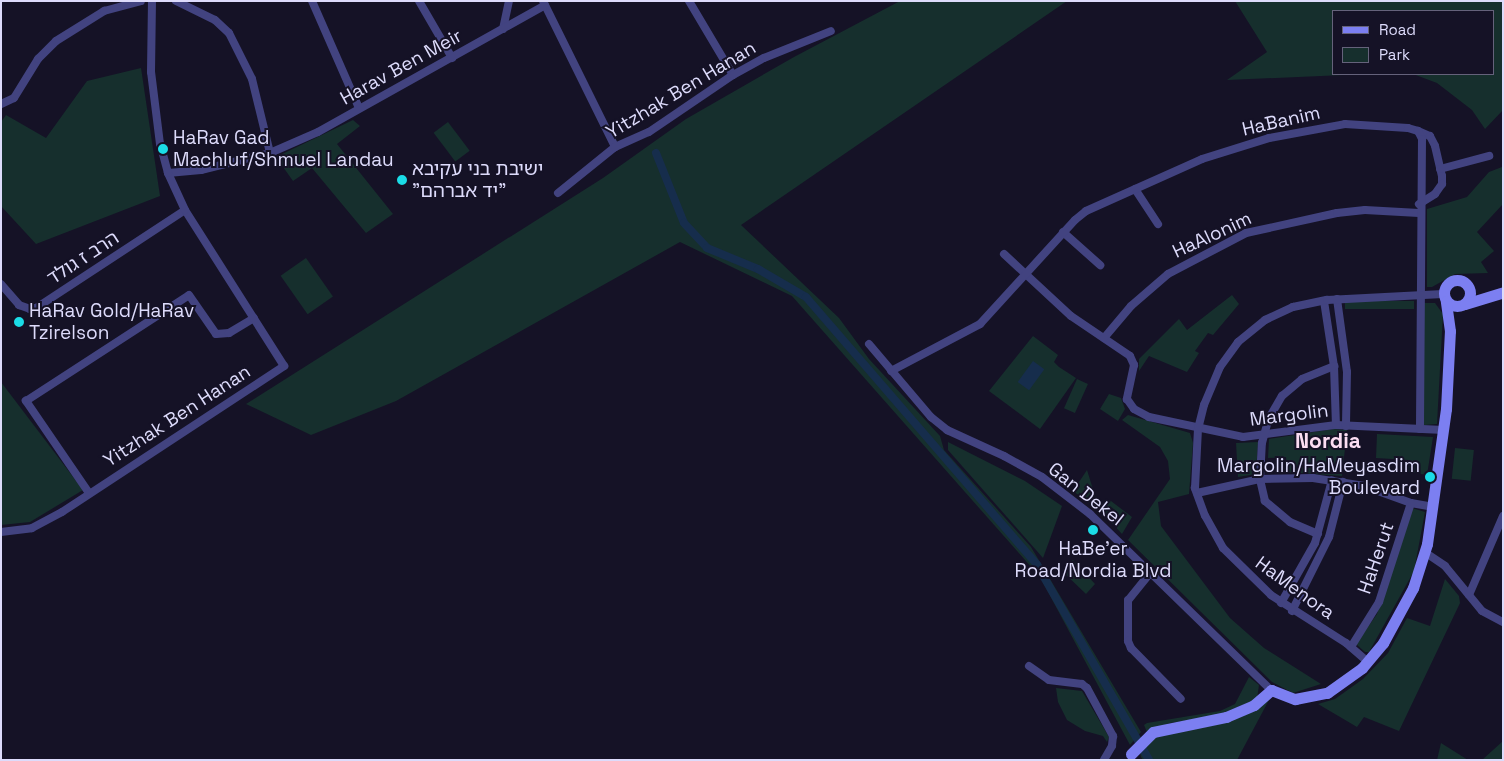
<!DOCTYPE html>
<meta charset="utf-8">
<style>
body{margin:0}
#map{position:relative;width:1504px;height:761px;overflow:hidden;background:#151226;font-family:"Space Grotesk","Noto Sans Hebrew",sans-serif}
div>[style]{position:absolute}
[style*='--x']{left:calc(var(--x)*1px);top:calc(var(--y)*1px);width:calc(var(--w)*1px);rotate:calc(var(--a)*1deg)}
.green>*{inset:0;background:#162f2d;transform-origin:0 0}
.water>*{inset:0;background:#162d4c;transform-origin:0 0}
.canal>*{height:8px;margin:-4px;padding:0 4px;transform-origin:4px;border-radius:4px;background:#162d4c}
.street>*{height:8px;margin:-4px;padding:0 4px;transform-origin:4px;border-radius:4px;background:#424380}
.secondary>*{height:11px;margin:-5.5px;padding:0 5.5px;transform-origin:5.5px;border-radius:5.5px;background:#7c7ff1}
.secondary>.ring{margin:-5.5px;padding:0;box-sizing:content-box;background:none;border:11px solid #7c7ff1;border-radius:50%}
.dots>*{width:14px;height:14px;translate:-50% -50%;box-sizing:border-box;border:2px solid #151226;border-radius:50%}
span{translate:-50% -50%;white-space:nowrap;text-align:center;line-height:1.15;-webkit-text-stroke:4px #151226;paint-order:stroke}
.street-label{font-size:19px;color:#dddbfb}
.poi-label{font-size:19px;color:#dddbfb}
.left{translate:0 -50%;text-align:left}
.right{translate:-100% -50%;text-align:right}
.quarter-label{font-size:21px;color:#fbddf2;font-weight:700}
.frame{position:absolute;inset:0;border:2px solid #dddbfb;pointer-events:none}
.legend{position:absolute;left:1332px;top:10px;width:162px;height:65px;box-sizing:border-box;background:#151226;border:1px solid #65627b;margin:0;padding:6px 9px;list-style:none;font-size:15px;color:#dddbfb}
.legend li{display:flex;align-items:center;gap:10px;height:25px}
.legend b{width:25px;border:1px solid #65627b}
</style>
<div id="map">
<div class="green">
<i style="clip-path:polygon(900px 1px,1067px 1px,741px 225px,839px 318px,869px 359px,940px 436px,944px 450px,1031px 547px,1141px 732px,1130px 745px,1040px 577px,792px 296px,680px 242px,396px 401px,311px 435px,246px 404px,603px 178px,686px 119px,794px 57px)"></i>
<i style="clip-path:polygon(1235px 1px,1503px 1px,1503px 110px,1485px 129px,1472px 110px,1437px 83px,1413px 74px,1493px 74px,1493px 11px,1333px 11px,1333px 74px,1366px 74px,1227px 80px,1267px 52px)"></i>
<i style="clip-path:polygon(141px 68px,160px 196px,36px 244px,1px 206px,1px 122px,6px 115px,46px 138px,87px 81px)"></i>
<i style="clip-path:polygon(353px 120px,360px 126px,337px 144px,393px 214px,366px 233px,312px 168px,293px 181px,276px 157px)"></i>
<i style="left:448px;top:122px;width:36px;height:18px;rotate:53deg"></i>
<i style="clip-path:polygon(1502px 167px,1503px 204px,1477px 232px,1494px 251px,1481px 262px,1488px 273px,1455px 274px,1432px 287px,1427px 287px,1427px 209px,1467px 197px,1489px 172px)"></i>
<i style="left:306px;top:258px;width:47px;height:31px;rotate:55deg"></i>
<i style="clip-path:polygon(1232px 295px,1239px 304px,1213px 335px,1208px 333px,1195px 351px,1199px 353px,1187px 372px,1149px 356px,1139px 371px,1139px 359px,1179px 319px,1187px 330px)"></i>
<i style="left:1414px;top:301px;width:8px;height:69px;rotate:90deg"></i>
<i style="clip-path:polygon(1423px 303px,1435px 303px,1443px 314px,1437px 424px,1424px 425px)"></i>
<i style="clip-path:polygon(1033px 336px,1058px 355px,1054px 362px,1059px 367px,1076px 378px,1040px 429px,989px 391px)"></i>
<i style="left:1077px;top:379px;width:12px;height:32px;rotate:24deg"></i>
<i style="clip-path:polygon(1px 382px,83px 490px,30px 522px,1px 525px)"></i>
<i style="clip-path:polygon(1109px 394px,1121px 398px,1125px 409px,1118px 421px,1100px 409px)"></i>
<i style="clip-path:polygon(1128px 415px,1190px 433px,1193px 443px,1189px 494px,1158px 502px,1161px 526px,1230px 618px,1264px 648px,1321px 684px,1293px 693px,1272px 682px,1128px 540px,1170px 479px,1168px 461px,1160px 447px,1122px 420px)"></i>
<i style="clip-path:polygon(1334px 429px,1347px 430px,1342px 476px,1287px 472px,1286px 457px,1268px 458px,1269px 439px)"></i>
<i style="clip-path:polygon(1377px 434px,1433px 437px,1427px 475px,1408px 472px,1408px 460px,1376px 458px)"></i>
<i style="clip-path:polygon(948px 442px,1025px 481px,1062px 506px,1043px 558px,948px 450px)"></i>
<i style="clip-path:polygon(1258px 442px,1256px 474px,1238px 477px,1236px 443px)"></i>
<i style="left:1455px;top:448px;width:19px;height:31px;rotate:6deg"></i>
<i style="clip-path:polygon(1087px 470px,1096px 499px,1103px 504px,1106px 500px,1111px 501px,1132px 517px,1122px 534px,1102px 512px,1073px 491px)"></i>
<i style="clip-path:polygon(1412px 508px,1425px 512px,1414px 571px,1369px 652px,1365px 652px,1356px 644px,1377px 614px)"></i>
<i style="clip-path:polygon(1073px 560px,1095px 584px,1086px 594px,1062px 571px)"></i>
<i style="clip-path:polygon(1445px 579px,1459px 596px,1460px 603px,1399px 731px,1364px 717px,1357px 727px,1318px 704px,1335px 699px,1363px 679px,1388px 653px,1407px 618px,1430px 626px)"></i>
<i style="clip-path:polygon(1249px 677px,1259px 685px,1257px 699px,1216px 716px,1170px 723px,1147px 732px,1144px 725px,1147px 723px,1220px 711px,1235px 704px)"></i>
<i style="clip-path:polygon(1056px 688px,1082px 691px,1109px 737px,1107px 742px,1103px 736px,1085px 731px,1067px 720px,1058px 702px)"></i>
<i style="clip-path:polygon(1270px 698px,1237px 760px,1143px 760px,1141px 757px,1140px 753px,1152px 737px,1215px 725px,1248px 713px)"></i>
<i style="clip-path:polygon(1503px 741px,1503px 760px,1482px 760px)"></i>
<i style="clip-path:polygon(1441px 743px,1468px 760px,1437px 760px)"></i>
</div>
<div class="water">
<i style="left:1033px;top:361px;width:14px;height:26px;rotate:36deg"></i>
</div>
<div class="canal">
<i style="--x:656;--y:153;--w:75;--a:68.2"></i>
<i style="--x:684;--y:223;--w:34;--a:47"></i>
<i style="--x:707;--y:248;--w:55;--a:22.4"></i>
<i style="--x:758;--y:269;--w:56;--a:30.3"></i>
<i style="--x:806;--y:297;--w:354;--a:49.2"></i>
<i style="--x:1037;--y:565;--w:225;--a:60.1"></i>
</div>
<div class="street">
<i style="--x:176;--y:1;--w:43;--a:26"></i>
<i style="--x:215;--y:20;--w:19;--a:43"></i>
<i style="--x:229;--y:33;--w:51;--a:63.4"></i>
<i style="--x:252;--y:79;--w:76;--a:76.3"></i>
<i style="--x:312;--y:1;--w:117;--a:66.3"></i>
<i style="--x:419;--y:1;--w:66;--a:59.9"></i>
<i style="--x:543;--y:1;--w:163;--a:63.7"></i>
<i style="--x:689;--y:1;--w:86;--a:59.3"></i>
<i style="--x:503;--y:29;--w:29;--a:-78"></i>
<i style="--x:1;--y:104;--w:14;--a:-25"></i>
<i style="--x:14;--y:98;--w:46;--a:-58.4"></i>
<i style="--x:38;--y:59;--w:25;--a:-45"></i>
<i style="--x:56;--y:41;--w:57;--a:-32"></i>
<i style="--x:104;--y:11;--w:38;--a:-15"></i>
<i style="--x:1418;--y:131;--w:13;--a:23"></i>
<i style="--x:1430;--y:136;--w:11;--a:63"></i>
<i style="--x:1435;--y:146;--w:31;--a:77"></i>
<i style="--x:1442;--y:176;--w:8;--a:90"></i>
<i style="--x:1442;--y:184;--w:12;--a:125"></i>
<i style="--x:1435;--y:194;--w:19;--a:148"></i>
<i style="--x:1440;--y:169;--w:51;--a:-14.9"></i>
<i style="--x:168;--y:173;--w:33;--a:-5"></i>
<i style="--x:201;--y:170;--w:71;--a:-13.8"></i>
<i style="--x:270;--y:153;--w:52;--a:-23.6"></i>
<i style="--x:318;--y:132;--w:260;--a:-29.2"></i>
<i style="--x:1135;--y:189;--w:42;--a:56.7"></i>
<i style="--x:558;--y:193;--w:73;--a:-38.9"></i>
<i style="--x:615;--y:147;--w:37;--a:-24"></i>
<i style="--x:649;--y:132;--w:102;--a:-34.2"></i>
<i style="--x:733;--y:75;--w:35;--a:-29"></i>
<i style="--x:764;--y:58;--w:72;--a:-21.9"></i>
<i style="--x:1063;--y:232;--w:50;--a:41.7"></i>
<i style="--x:1004;--y:254;--w:91;--a:42.8"></i>
<i style="--x:1071;--y:316;--w:71;--a:34.1"></i>
<i style="--x:1130;--y:356;--w:10;--a:66"></i>
<i style="--x:1134;--y:365;--w:35;--a:102"></i>
<i style="--x:1127;--y:399;--w:12;--a:55"></i>
<i style="--x:1134;--y:409;--w:17;--a:28"></i>
<i style="--x:1149;--y:417;--w:96;--a:12"></i>
<i style="--x:1243;--y:437;--w:94;--a:-7.4"></i>
<i style="--x:1336;--y:425;--w:108;--a:2.7"></i>
<i style="--x:1;--y:284;--w:28;--a:49"></i>
<i style="--x:19;--y:305;--w:12;--a:20"></i>
<i style="--x:30;--y:309;--w:6;--a:-9"></i>
<i style="--x:36;--y:308;--w:178;--a:-33.3"></i>
<i style="--x:1337;--y:299;--w:74;--a:82.2"></i>
<i style="--x:1347;--y:372;--w:54;--a:91.1"></i>
<i style="--x:1324;--y:301;--w:66;--a:81.3"></i>
<i style="--x:1334;--y:366;--w:59;--a:88.1"></i>
<i style="--x:1104;--y:338;--w:42;--a:-49.8"></i>
<i style="--x:1131;--y:306;--w:49;--a:-40.9"></i>
<i style="--x:1168;--y:274;--w:88;--a:-27.7"></i>
<i style="--x:1246;--y:233;--w:93;--a:-12.4"></i>
<i style="--x:1337;--y:213;--w:28;--a:-6"></i>
<i style="--x:1365;--y:210;--w:54;--a:3.2"></i>
<i style="--x:869;--y:344;--w:96;--a:49.7"></i>
<i style="--x:931;--y:417;--w:21;--a:39"></i>
<i style="--x:947;--y:430;--w:63;--a:24.5"></i>
<i style="--x:1004;--y:456;--w:43;--a:28.9"></i>
<i style="--x:1042;--y:477;--w:61;--a:37.6"></i>
<i style="--x:1090;--y:514;--w:252;--a:44.2"></i>
<i style="--x:891;--y:371;--w:101;--a:-27.8"></i>
<i style="--x:980;--y:324;--w:141;--a:-47.6"></i>
<i style="--x:1075;--y:220;--w:14;--a:-39"></i>
<i style="--x:1086;--y:211;--w:127;--a:-24.1"></i>
<i style="--x:1202;--y:159;--w:70;--a:-17.4"></i>
<i style="--x:1269;--y:138;--w:77;--a:-10.4"></i>
<i style="--x:1345;--y:124;--w:63;--a:3.6"></i>
<i style="--x:1408;--y:128;--w:10;--a:17"></i>
<i style="--x:1418;--y:131;--w:9;--a:63"></i>
<i style="--x:1422;--y:139;--w:290;--a:90.4"></i>
<i style="--x:89;--y:493;--w:112;--a:-124.4"></i>
<i style="--x:26;--y:401;--w:194;--a:-33"></i>
<i style="--x:189;--y:295;--w:47;--a:55.3"></i>
<i style="--x:216;--y:334;--w:13;--a:-4"></i>
<i style="--x:229;--y:333;--w:29;--a:-31"></i>
<i style="--x:1197;--y:493;--w:65;--a:-12.5"></i>
<i style="--x:1260;--y:479;--w:53;--a:-1.1"></i>
<i style="--x:1313;--y:478;--w:52;--a:8.9"></i>
<i style="--x:1364;--y:486;--w:50;--a:19.9"></i>
<i style="--x:1411;--y:503;--w:23;--a:10"></i>
<i style="--x:1;--y:532;--w:31;--a:-7"></i>
<i style="--x:32;--y:528;--w:34;--a:-28"></i>
<i style="--x:62;--y:512;--w:266;--a:-33.3"></i>
<i style="--x:284;--y:366;--w:185;--a:-122.4"></i>
<i style="--x:185;--y:210;--w:41;--a:-114.7"></i>
<i style="--x:168;--y:173;--w:30;--a:-105"></i>
<i style="--x:160;--y:144;--w:73;--a:-97.1"></i>
<i style="--x:151;--y:72;--w:71;--a:-89.2"></i>
<i style="--x:1318;--y:534;--w:30;--a:-157"></i>
<i style="--x:1290;--y:522;--w:33;--a:-140"></i>
<i style="--x:1265;--y:501;--w:23;--a:-103"></i>
<i style="--x:1260;--y:479;--w:36;--a:-87"></i>
<i style="--x:1262;--y:443;--w:24;--a:-75"></i>
<i style="--x:1268;--y:420;--w:28;--a:-60"></i>
<i style="--x:1282;--y:396;--w:26;--a:-40"></i>
<i style="--x:1302;--y:379;--w:35;--a:-22"></i>
<i style="--x:1426;--y:553;--w:23;--a:34"></i>
<i style="--x:1445;--y:566;--w:58;--a:50.6"></i>
<i style="--x:1482;--y:611;--w:24;--a:28"></i>
<i style="--x:1151;--y:572;--w:36;--a:129"></i>
<i style="--x:1128;--y:600;--w:41;--a:90"></i>
<i style="--x:1128;--y:641;--w:8;--a:67"></i>
<i style="--x:1131;--y:648;--w:71;--a:45.6"></i>
<i style="--x:1469;--y:595;--w:86;--a:-66.7"></i>
<i style="--x:1281;--y:603;--w:69;--a:-60.5"></i>
<i style="--x:1315;--y:543;--w:65;--a:-74.9"></i>
<i style="--x:1292;--y:611;--w:83;--a:-63.4"></i>
<i style="--x:1329;--y:537;--w:57;--a:-75.7"></i>
<i style="--x:1351;--y:647;--w:53;--a:-58.1"></i>
<i style="--x:1379;--y:602;--w:104;--a:-72.1"></i>
<i style="--x:1368;--y:662;--w:29;--a:-139"></i>
<i style="--x:1346;--y:643;--w:89;--a:-147.4"></i>
<i style="--x:1271;--y:595;--w:67;--a:-135.6"></i>
<i style="--x:1223;--y:548;--w:37;--a:-119"></i>
<i style="--x:1205;--y:516;--w:30;--a:-110"></i>
<i style="--x:1195;--y:488;--w:59;--a:-87.1"></i>
<i style="--x:1198;--y:429;--w:25;--a:-76"></i>
<i style="--x:1204;--y:405;--w:41;--a:-67.2"></i>
<i style="--x:1220;--y:367;--w:31;--a:-54"></i>
<i style="--x:1238;--y:342;--w:35;--a:-39"></i>
<i style="--x:1265;--y:320;--w:31;--a:-25"></i>
<i style="--x:1293;--y:307;--w:35;--a:-12"></i>
<i style="--x:1327;--y:300;--w:116;--a:-3"></i>
<i style="--x:1029;--y:666;--w:24;--a:35"></i>
<i style="--x:1049;--y:680;--w:33;--a:7"></i>
<i style="--x:1082;--y:684;--w:6;--a:39"></i>
<i style="--x:1087;--y:688;--w:55;--a:61.6"></i>
<i style="--x:1113;--y:736;--w:10;--a:96"></i>
<i style="--x:1112;--y:746;--w:16;--a:120"></i>
</div>
<div class="secondary">
<i class="ring" style="left:1444px;top:280px;width:15px;height:15px"></i>
<i style="--x:1465;--y:304;--w:39;--a:-17"></i>
<i style="--x:1131;--y:754;--w:31;--a:-45"></i>
<i style="--x:1153;--y:732;--w:75;--a:-11.6"></i>
<i style="--x:1226;--y:717;--w:30;--a:-23"></i>
<i style="--x:1254;--y:705;--w:23;--a:-41"></i>
<i style="--x:1271;--y:690;--w:26;--a:21"></i>
<i style="--x:1295;--y:699;--w:33;--a:-11"></i>
<i style="--x:1327;--y:693;--w:43;--a:-35.5"></i>
<i style="--x:1362;--y:668;--w:33;--a:-50"></i>
<i style="--x:1383;--y:643;--w:63;--a:-61.4"></i>
<i style="--x:1413;--y:588;--w:46;--a:-72.3"></i>
<i style="--x:1427;--y:544;--w:136;--a:-82"></i>
<i style="--x:1446;--y:409;--w:78;--a:-87.1"></i>
<i style="--x:1450;--y:331;--w:30;--a:-98"></i>
</div>
<div class="dots">
<i style="left:163px;top:149px;background:#1bdce7"></i>
<i style="left:402px;top:180px;background:#1bdce7"></i>
<i style="left:19px;top:322px;background:#1bdce7"></i>
<i style="left:1430px;top:477px;background:#1bdce7"></i>
<i style="left:1093px;top:530px;background:#1bdce7"></i>
</div>
<div class="street-label">
<span style="left:401px;top:67px;rotate:-29deg">Harav Ben Meir</span>
<span style="left:681px;top:90px;rotate:-31deg">Yitzhak Ben Hanan</span>
<span style="left:1281px;top:121px;rotate:-13deg">HaBanim</span>
<span style="left:1212px;top:235px;rotate:-25deg">HaAlonim</span>
<span style="left:83px;top:258px;rotate:-33deg">הרב ז גולד</span>
<span style="left:1289px;top:415px;rotate:-7deg">Margolin</span>
<span style="left:177px;top:416px;rotate:-33deg">Yitzhak Ben Hanan</span>
<span style="left:1086px;top:494px;rotate:38deg">Gan Dekel</span>
<span style="left:1376px;top:558px;rotate:-71deg">HaHerut</span>
<span style="left:1295px;top:588px;rotate:36deg">HaMenora</span>
</div>
<div class="poi-label">
<span class="left" style="left:173px;top:149px">HaRav Gad<br>Machluf/Shmuel Landau</span>
<span class="left" style="left:412px;top:180px">ישיבת בני עקיבא<br>"יד אברהם"</span>
<span class="left" style="left:29px;top:322px">HaRav Gold/HaRav<br>Tzirelson</span>
<span class="right" style="left:1420px;top:477px">Margolin/HaMeyasdim<br>Boulevard</span>
<span style="left:1093px;top:560px">HaBe'er<br>Road/Nordia Blvd</span>
</div>
<div class="quarter-label">
<span style="left:1328px;top:441px">Nordia</span>
</div>
<div class="frame"></div>
<ul class="legend">
<li><b style="height:6px;background:#7c7ff1"></b>Road</li>
<li><b style="height:14px;background:#162f2d"></b>Park</li>
</ul>
</div>
